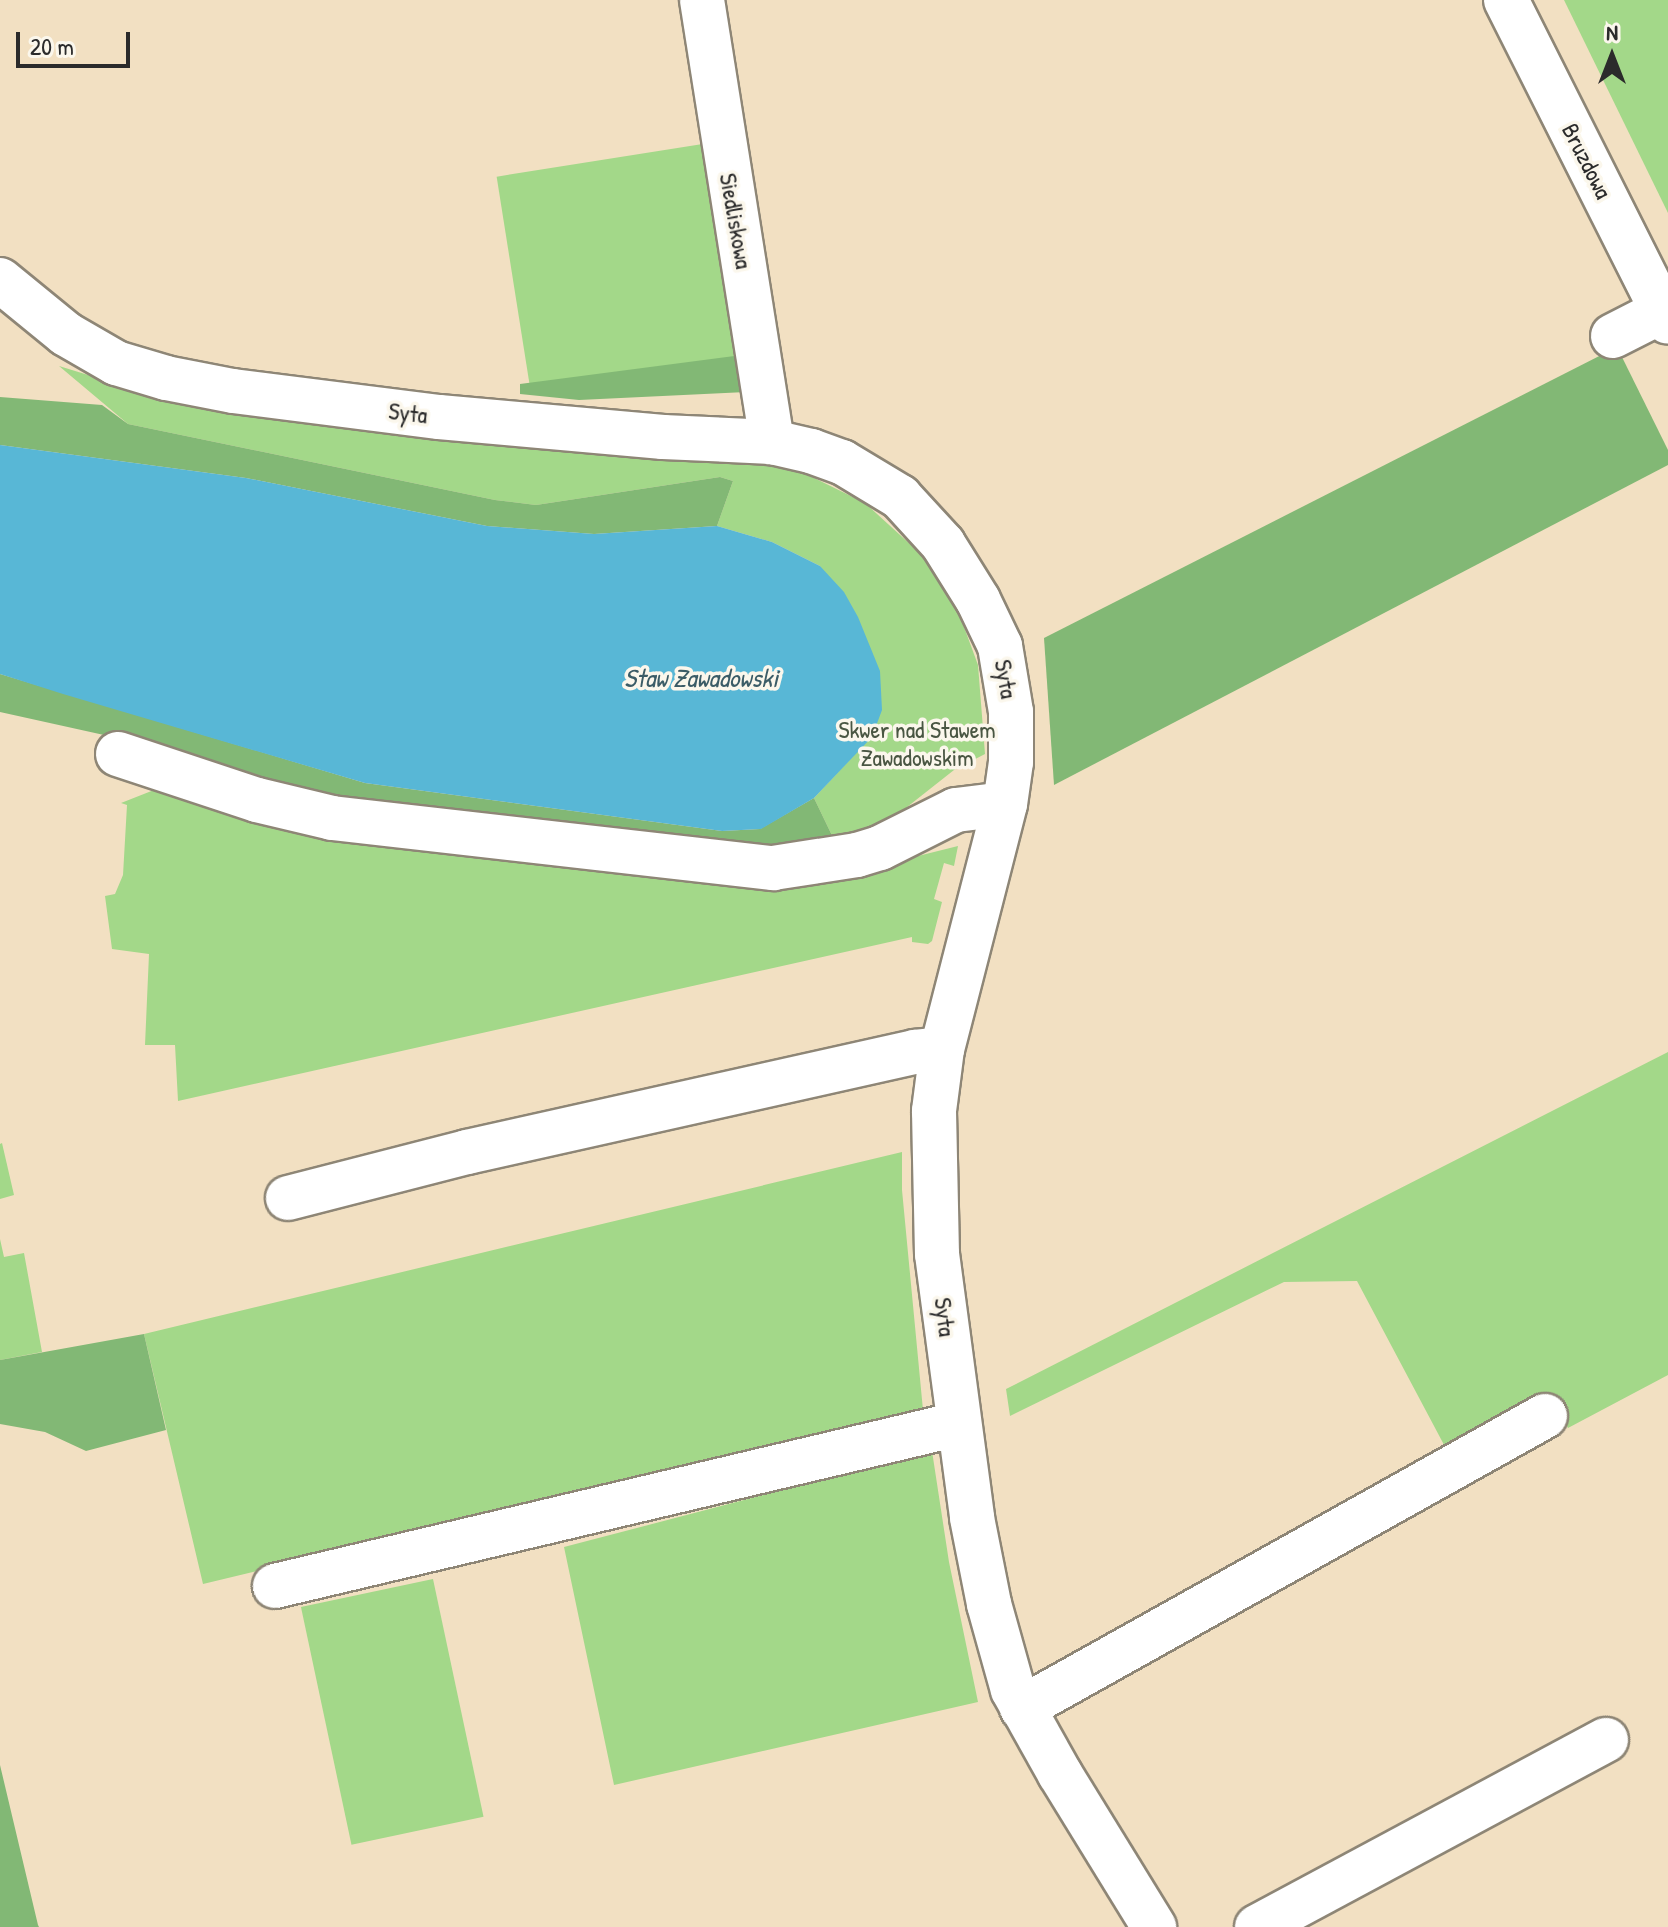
<!DOCTYPE html>
<style>
body{margin:0}
#map{position:relative;width:1668px;height:1927px;overflow:hidden;background:#f2e0c2;font-family:"Patrick Hand",sans-serif}
div>[style]{position:absolute}
[style*='--x']{left:calc(var(--x)*1px);top:calc(var(--y)*1px);width:calc(var(--w)*1px);rotate:calc(var(--a)*1deg)}
.green>*{inset:0;background:#a3d889;transform-origin:0 0}
.forest>*{inset:0;background:#82b875}
.water>*{inset:0;background:#58b7d6}
.roads{filter:drop-shadow(2px 0 #8e8676) drop-shadow(-2px 0 #8e8676) drop-shadow(0 2px #8e8676) drop-shadow(0 -2px #8e8676)}
.minor>*{height:44px;margin:-22px;padding:0 22px;transform-origin:22px;border-radius:22px;background:#fff}
span{translate:-50% -50%;white-space:nowrap;text-align:center;line-height:1.15;-webkit-text-stroke:7px #fbf7ec;paint-order:stroke}
.street-label{font-size:24px;color:#2b2b2b}
.park-label{font-size:24px;color:#495642}
.water-label{font-size:26px;color:#3b5c67;font-style:italic}
.north{position:absolute;left:1572px;top:16px;width:80px;height:80px;-webkit-text-stroke:6px #fbf7ec;paint-order:stroke;rotate:0deg;font-size:22px;font-weight:700;line-height:32px;text-align:center;color:#2b2b2b}
.north::after{content:'';display:block;margin:auto;width:28px;height:36px;background:#2b2b2b;clip-path:polygon(50% 0,100% 100%,50% 72%,0 100%)}
.scale{position:absolute;left:16px;top:32px;width:114px;height:36px;box-sizing:border-box;border:4px solid #2b2b2b;border-top:0;padding-left:10px;font-size:24px;line-height:28px;white-space:nowrap;color:#2b2b2b;-webkit-text-stroke:6px #fbf7ec;paint-order:stroke}
</style>
<div id="map">
<div class="green">
<i style="clip-path:polygon(1564px 0,1668px 0,1668px 213px)"></i>
<i style="left:709px;top:143px;width:215px;height:215px;rotate:81deg"></i>
<i style="clip-path:polygon(59px 366px,101px 379px,340px 424px,532px 449px,770px 464px,802px 472px,865px 503px,934px 566px,953px 597px,978px 665px,985px 754px,954px 770px,864px 841px,839px 850px,814px 798px,872px 736px,820px 566px,772px 542px,717px 526px,733px 481px,720px 477px,536px 505px,495px 500px,128px 424px)"></i>
<i style="clip-path:polygon(154px 790px,814px 882px,958px 846px,954px 866px,944px 863px,934px 899px,942px 902px,932px 941px,928px 944px,912px 942px,912px 937px,178px 1101px,175px 1045px,145px 1045px,149px 954px,112px 949px,105px 896px,115px 894px,123px 875px,127px 805px,121px 803px)"></i>
<i style="clip-path:polygon(1668px 1052px,1668px 1375px,1568px 1428px,1552px 1398px,1451px 1458px,1357px 1281px,1284px 1282px,1010px 1416px,1006px 1389px)"></i>
<i style="clip-path:polygon(2px 1143px,14px 1195px,0 1199px,0 1144px)"></i>
<i style="clip-path:polygon(902px 1152px,902px 1190px,923px 1410px,203px 1584px,144px 1334px)"></i>
<i style="clip-path:polygon(0 1239px,4px 1257px,24px 1253px,42px 1352px,0 1360px)"></i>
<i style="clip-path:polygon(932px 1451px,949px 1562px,978px 1702px,614px 1785px,564px 1547px)"></i>
<i style="left:433px;top:1579px;width:243px;height:135px;rotate:78deg"></i>
</div>
<div class="forest">
<i style="clip-path:polygon(1617px 347px,1668px 450px,1668px 465px,1054px 785px,1044px 638px)"></i>
<i style="clip-path:polygon(742px 355px,746px 392px,579px 400px,520px 394px,520px 384px)"></i>
<i style="clip-path:polygon(0 397px,102px 405px,128px 424px,495px 500px,536px 505px,720px 477px,733px 481px,717px 526px,594px 534px,487px 526px,246px 478px,0 445px)"></i>
<i style="clip-path:polygon(0 674px,365px 783px,722px 831px,760px 829px,814px 798px,839px 850px,810px 852px,335px 803px,208px 774px,104px 735px,0 712px)"></i>
<i style="clip-path:polygon(144px 1334px,166px 1430px,86px 1451px,45px 1432px,0 1424px,0 1360px)"></i>
<i style="clip-path:polygon(0 1765px,38px 1925px,39px 1927px,0 1927px)"></i>
</div>
<div class="water">
<i style="clip-path:polygon(0 445px,246px 478px,487px 526px,594px 534px,717px 526px,772px 542px,820px 566px,844px 592px,858px 617px,880px 671px,882px 710px,872px 737px,814px 798px,761px 829px,722px 831px,365px 783px,63px 694px,0 674px)"></i>
</div>
<div class="roads">
<div class="minor">
<i style="--x:702;--y:0;--w:448;--a:81"></i>
<i style="--x:1506;--y:0;--w:360;--a:63.3"></i>
<i style="--x:0;--y:280;--w:85;--a:39.3"></i>
<i style="--x:66;--y:334;--w:58;--a:30.1"></i>
<i style="--x:116;--y:363;--w:52;--a:16.7"></i>
<i style="--x:166;--y:378;--w:68;--a:11"></i>
<i style="--x:233;--y:391;--w:208;--a:7.2"></i>
<i style="--x:439;--y:417;--w:225;--a:5.1"></i>
<i style="--x:663;--y:437;--w:109;--a:2.6"></i>
<i style="--x:772;--y:442;--w:40;--a:13"></i>
<i style="--x:811;--y:451;--w:33;--a:20"></i>
<i style="--x:842;--y:462;--w:68;--a:31.1"></i>
<i style="--x:900;--y:497;--w:64;--a:47.5"></i>
<i style="--x:943;--y:544;--w:66;--a:58"></i>
<i style="--x:978;--y:600;--w:51;--a:64.4"></i>
<i style="--x:1000;--y:646;--w:67;--a:80.5"></i>
<i style="--x:1011;--y:712;--w:50;--a:90"></i>
<i style="--x:1011;--y:762;--w:42;--a:98.1"></i>
<i style="--x:1005;--y:804;--w:253;--a:104.4"></i>
<i style="--x:942;--y:1049;--w:63;--a:97.4"></i>
<i style="--x:934;--y:1111;--w:143;--a:88.8"></i>
<i style="--x:937;--y:1254;--w:266;--a:82.4"></i>
<i style="--x:972;--y:1518;--w:88;--a:78.8"></i>
<i style="--x:989;--y:1604;--w:89;--a:74.4"></i>
<i style="--x:1013;--y:1690;--w:96;--a:60.8"></i>
<i style="--x:1060;--y:1774;--w:180;--a:58.4"></i>
<i style="--x:1613;--y:336;--w:62;--a:-27"></i>
<i style="--x:118;--y:754;--w:146;--a:18.3"></i>
<i style="--x:257;--y:800;--w:77;--a:13.5"></i>
<i style="--x:332;--y:818;--w:444;--a:6.5"></i>
<i style="--x:773;--y:868;--w:85;--a:-8.8"></i>
<i style="--x:857;--y:855;--w:24;--a:-17"></i>
<i style="--x:880;--y:848;--w:85;--a:-26.6"></i>
<i style="--x:956;--y:810;--w:49;--a:-7"></i>
<i style="--x:288;--y:1198;--w:185;--a:-14.4"></i>
<i style="--x:467;--y:1152;--w:459;--a:-12.6"></i>
<i style="--x:915;--y:1052;--w:27;--a:-6"></i>
<i style="--x:275;--y:1586;--w:702;--a:-13.34"></i>
<i style="--x:1022;--y:1708;--w:599;--a:-29.18"></i>
<i style="--x:1257;--y:1927;--w:396;--a:-28.2"></i>
</div>
</div>
<div class="street-label">
<span style="left:1587px;top:161px;rotate:63deg">Bruzdowa</span>
<span style="left:736px;top:221px;rotate:80deg">Siedliskowa</span>
<span style="left:408px;top:413px;rotate:7deg">Syta</span>
<span style="left:1006px;top:679px;rotate:80deg">Syta</span>
<span style="left:945px;top:1317px;rotate:83deg">Syta</span>
</div>
<div class="park-label">
<span style="left:917px;top:744px">Skwer nad Stawem<br>Zawadowskim</span>
</div>
<div class="water-label">
<span style="left:701px;top:678px">Staw Zawadowski</span>
</div>
<div class="north">N</div>
<div class="scale">20 m</div>
</div>
